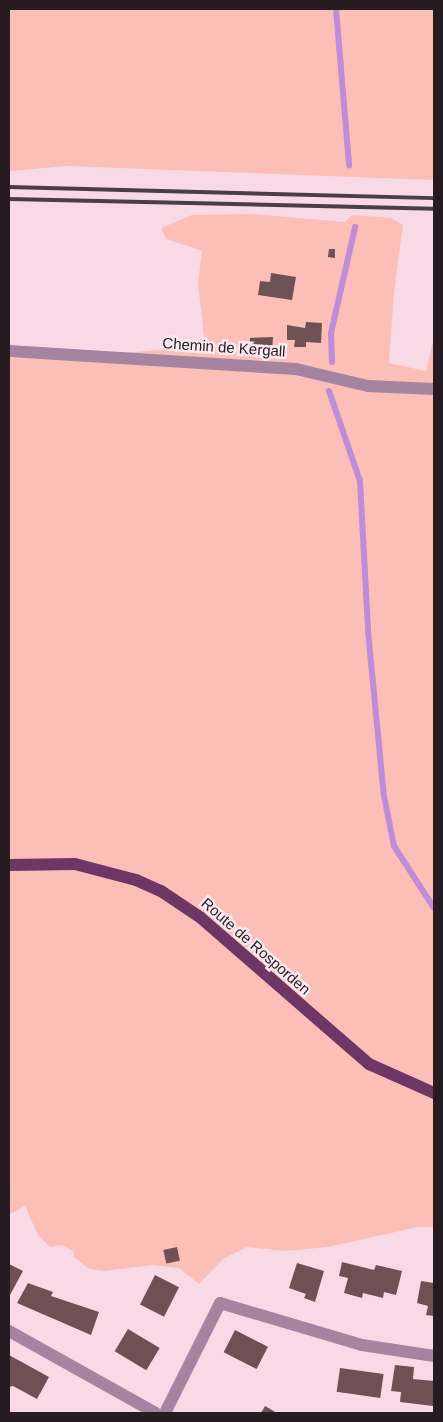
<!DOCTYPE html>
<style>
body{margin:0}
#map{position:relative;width:443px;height:1422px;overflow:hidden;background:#f8dae6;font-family:Helvetica,sans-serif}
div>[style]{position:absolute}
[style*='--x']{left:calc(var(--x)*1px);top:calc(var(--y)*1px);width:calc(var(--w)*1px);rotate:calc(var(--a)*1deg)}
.green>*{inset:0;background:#fbbfb7}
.stream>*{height:6px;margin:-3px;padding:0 3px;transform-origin:3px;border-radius:3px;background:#bf8cd7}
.building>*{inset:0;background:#6d5155;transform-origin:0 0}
.minor>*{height:12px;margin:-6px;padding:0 6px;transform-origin:6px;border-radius:6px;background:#a5849f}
.major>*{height:12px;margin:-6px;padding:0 6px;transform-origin:6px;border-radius:6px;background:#6d3665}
.rail>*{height:4px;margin:-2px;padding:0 2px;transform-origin:2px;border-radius:2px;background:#4c3d44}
span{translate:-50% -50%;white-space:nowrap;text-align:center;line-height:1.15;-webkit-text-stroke:5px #fdebf2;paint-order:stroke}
.street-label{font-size:15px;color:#261b20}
.frame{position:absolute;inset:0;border:10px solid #261b20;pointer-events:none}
</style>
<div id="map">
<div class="green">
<i style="clip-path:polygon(9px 9px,434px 9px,434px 180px,67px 166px,9px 171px)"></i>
<i style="clip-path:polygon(251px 214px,345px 222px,352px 215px,392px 218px,403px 225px,394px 292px,389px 363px,426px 371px,434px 337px,434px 1227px,418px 1227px,328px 1247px,286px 1251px,247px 1247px,223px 1259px,199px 1284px,179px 1268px,153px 1265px,104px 1271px,89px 1269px,74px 1257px,73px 1251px,62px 1245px,50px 1247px,38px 1235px,25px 1206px,10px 1214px,9px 1219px,9px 358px,52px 359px,205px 346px,198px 283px,202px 251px,166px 239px,161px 228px,192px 215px)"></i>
</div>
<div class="stream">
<i style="--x:336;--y:9;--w:157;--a:85.2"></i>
<i style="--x:332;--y:362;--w:29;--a:-92"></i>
<i style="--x:331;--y:333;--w:109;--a:-77.2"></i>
<i style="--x:329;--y:391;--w:95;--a:71"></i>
<i style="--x:360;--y:481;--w:150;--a:86.9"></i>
<i style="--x:368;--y:631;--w:166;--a:84.5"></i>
<i style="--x:384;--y:796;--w:51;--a:78.7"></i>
<i style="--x:394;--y:846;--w:74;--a:57.2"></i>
</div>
<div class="building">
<i style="clip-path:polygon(329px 249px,335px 249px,335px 258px,328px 257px)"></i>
<i style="clip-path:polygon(271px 273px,296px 277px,292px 300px,258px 295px,260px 281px,270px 282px)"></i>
<i style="clip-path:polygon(306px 322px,322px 323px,321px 343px,306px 342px,306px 347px,294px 347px,295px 340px,287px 340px,287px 325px,305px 328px)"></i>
<i style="clip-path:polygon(273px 337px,272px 354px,249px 357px,250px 338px)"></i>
<i style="left:177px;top:1247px;width:14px;height:14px;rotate:78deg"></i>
<i style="clip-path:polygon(342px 1262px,374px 1270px,376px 1265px,402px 1271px,396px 1295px,384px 1292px,383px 1298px,363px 1293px,362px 1298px,344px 1293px,348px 1278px,339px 1276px)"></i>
<i style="clip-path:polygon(297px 1263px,324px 1271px,315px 1302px,304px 1298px,306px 1294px,289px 1288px)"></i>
<i style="clip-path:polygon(9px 1264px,23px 1271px,10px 1295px,9px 1294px)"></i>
<i style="left:155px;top:1275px;width:27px;height:33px;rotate:27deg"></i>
<i style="clip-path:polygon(421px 1281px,434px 1283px,434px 1316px,426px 1315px,428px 1306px,417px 1303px)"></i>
<i style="clip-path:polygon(28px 1283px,53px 1292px,51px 1296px,99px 1312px,91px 1335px,17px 1303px)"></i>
<i style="left:128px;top:1329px;width:37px;height:26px;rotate:31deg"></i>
<i style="left:235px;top:1330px;width:37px;height:25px;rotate:27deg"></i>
<i style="clip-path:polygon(9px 1355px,49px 1377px,37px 1399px,13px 1386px,9px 1387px)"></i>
<i style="clip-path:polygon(395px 1365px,414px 1367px,413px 1379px,434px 1381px,434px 1411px,433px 1406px,400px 1402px,401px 1392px,391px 1391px)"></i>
<i style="left:340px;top:1368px;width:44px;height:24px;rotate:8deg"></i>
<i style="clip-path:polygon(265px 1406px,277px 1413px,261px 1413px)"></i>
</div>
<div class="minor">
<i style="--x:9;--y:351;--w:288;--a:3.6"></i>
<i style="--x:296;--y:369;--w:74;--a:13.3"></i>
<i style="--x:368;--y:386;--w:66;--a:2.6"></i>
<i style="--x:9;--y:1331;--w:168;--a:29.2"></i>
<i style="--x:165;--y:1413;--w:123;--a:-63.4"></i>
<i style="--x:220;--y:1303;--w:148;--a:16.5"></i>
<i style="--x:362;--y:1345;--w:73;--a:8.7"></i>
</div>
<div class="major">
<i style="--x:9;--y:865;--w:66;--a:-0.9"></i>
<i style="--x:75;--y:864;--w:63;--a:14.7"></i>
<i style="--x:136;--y:880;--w:27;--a:24"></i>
<i style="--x:161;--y:891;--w:48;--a:34"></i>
<i style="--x:201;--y:918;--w:223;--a:41"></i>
<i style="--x:369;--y:1064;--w:71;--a:24"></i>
</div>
<div class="rail">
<i style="--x:9;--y:187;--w:425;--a:1.5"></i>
<i style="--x:9;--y:199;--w:425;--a:1.3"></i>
</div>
<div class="street-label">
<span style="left:224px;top:347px;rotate:4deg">Chemin de Kergall</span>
<span style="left:256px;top:946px;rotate:41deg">Route de Rosporden</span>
</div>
<div class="frame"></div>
</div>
